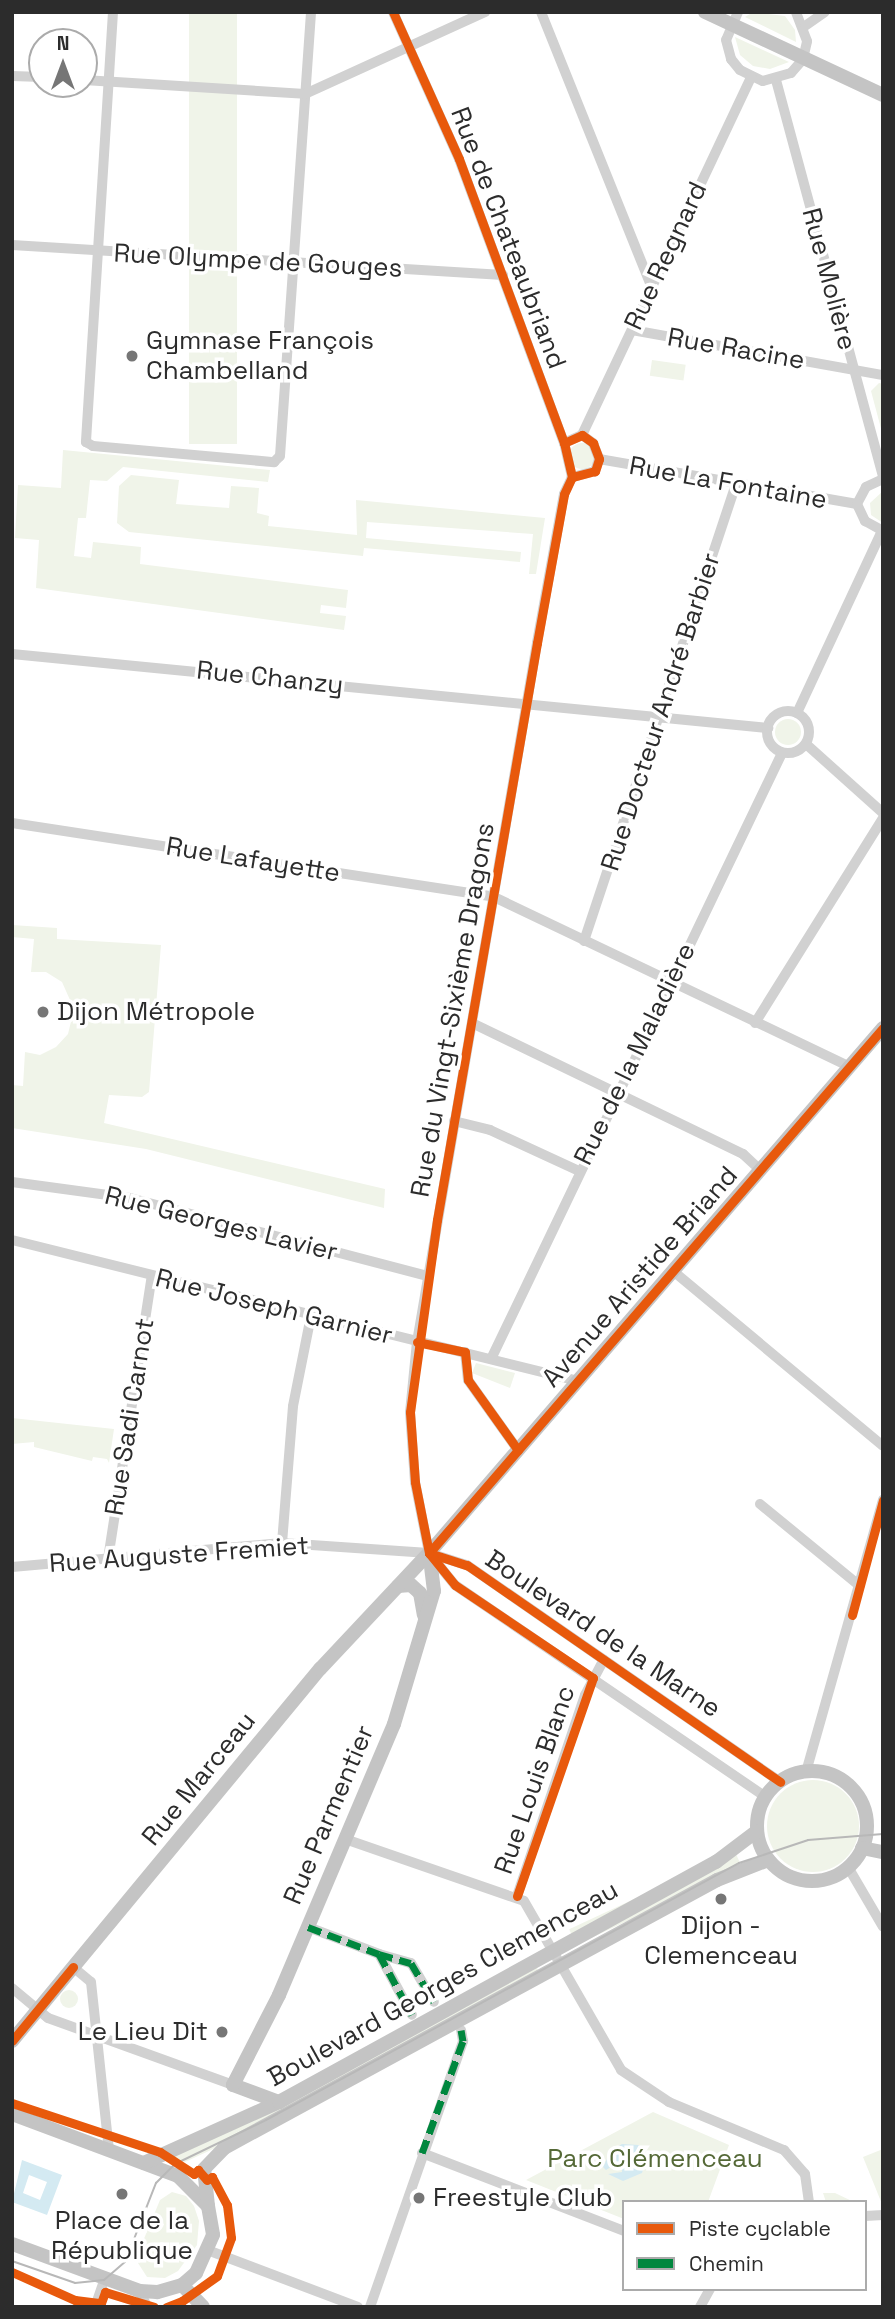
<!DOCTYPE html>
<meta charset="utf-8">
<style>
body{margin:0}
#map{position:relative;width:895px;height:2319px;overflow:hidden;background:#fff;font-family:"Space Grotesk",sans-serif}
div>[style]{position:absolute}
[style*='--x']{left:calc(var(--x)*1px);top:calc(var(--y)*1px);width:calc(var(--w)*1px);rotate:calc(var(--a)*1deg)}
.green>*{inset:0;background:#f0f4e9;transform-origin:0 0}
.round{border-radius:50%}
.water>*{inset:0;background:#d4eaf2}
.minor>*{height:10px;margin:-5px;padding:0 5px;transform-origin:5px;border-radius:5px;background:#d1d1d1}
.minor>.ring{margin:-5px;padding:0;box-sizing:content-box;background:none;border:10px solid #d1d1d1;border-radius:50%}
.major>*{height:14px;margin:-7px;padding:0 7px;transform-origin:7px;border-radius:7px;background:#c4c4c4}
.major>.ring{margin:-7px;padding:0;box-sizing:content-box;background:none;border:14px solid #c4c4c4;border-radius:50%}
.tram>*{height:2px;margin:-1px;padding:0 1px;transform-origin:1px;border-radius:1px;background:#b8b8b8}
.quiet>*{height:7px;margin-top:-3.5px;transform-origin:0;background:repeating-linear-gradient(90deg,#00873e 0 14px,transparent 0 21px)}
.cycleway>*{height:9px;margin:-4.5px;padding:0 4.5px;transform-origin:4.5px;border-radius:4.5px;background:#e8590c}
.dots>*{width:19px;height:19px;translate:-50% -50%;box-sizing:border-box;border:4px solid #fff;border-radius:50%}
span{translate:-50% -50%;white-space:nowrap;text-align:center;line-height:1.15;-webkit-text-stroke:7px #fff;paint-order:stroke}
.street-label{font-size:26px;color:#2c2c2c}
.poi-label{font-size:26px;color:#2c2c2c}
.left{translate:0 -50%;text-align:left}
.right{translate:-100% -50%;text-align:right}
.park-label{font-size:26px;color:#556937}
.frame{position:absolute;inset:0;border:14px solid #2c2c2c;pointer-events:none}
.legend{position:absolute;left:622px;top:2200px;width:245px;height:91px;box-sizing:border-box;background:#fff;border:2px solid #ababab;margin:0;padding:9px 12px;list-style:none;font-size:21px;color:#2c2c2c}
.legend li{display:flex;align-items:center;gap:14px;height:35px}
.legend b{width:35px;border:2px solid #ababab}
.north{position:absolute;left:28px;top:28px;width:70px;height:70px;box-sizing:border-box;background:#fff;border:2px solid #ababab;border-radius:50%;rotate:0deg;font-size:19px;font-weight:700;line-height:28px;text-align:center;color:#2c2c2c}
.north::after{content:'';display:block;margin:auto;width:24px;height:32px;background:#767676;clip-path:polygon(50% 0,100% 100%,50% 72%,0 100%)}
</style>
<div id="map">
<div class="green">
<i style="left:189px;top:12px;width:48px;height:432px"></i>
<i style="clip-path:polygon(753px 12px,785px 16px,795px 30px,796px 42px,745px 17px)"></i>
<i style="clip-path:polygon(735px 37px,789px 62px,770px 69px,753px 66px,740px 55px)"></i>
<i style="left:652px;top:360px;width:34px;height:16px;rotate:8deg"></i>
<i style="clip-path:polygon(879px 383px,883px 384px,883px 436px,871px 391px)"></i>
<i class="round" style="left:569px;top:443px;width:26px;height:26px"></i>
<i style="clip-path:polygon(63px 450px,270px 470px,268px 482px,123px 467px,107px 481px,90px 480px,86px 518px,78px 518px,74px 556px,91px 558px,93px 542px,141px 547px,140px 564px,348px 590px,346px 608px,321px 605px,320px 613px,346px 616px,344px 630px,36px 588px,39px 540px,15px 538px,18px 485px,61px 488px)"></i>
<i style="clip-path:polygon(131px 475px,179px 480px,176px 504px,229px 508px,231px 486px,259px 488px,257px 513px,269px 516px,268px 526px,357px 535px,356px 500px,545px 518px,536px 574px,529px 574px,533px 534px,367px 522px,366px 538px,521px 552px,520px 562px,364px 548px,363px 556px,129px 532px,117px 523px,119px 486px)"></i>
<i style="clip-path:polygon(883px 491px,883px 523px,871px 515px,870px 503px)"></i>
<i class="round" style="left:775px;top:719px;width:26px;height:26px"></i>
<i style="clip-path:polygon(12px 925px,57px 928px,57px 939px,161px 945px,149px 1092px,142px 1097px,109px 1095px,104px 1123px,385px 1189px,384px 1208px,146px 1149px,12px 1128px,12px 1085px,23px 1086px,25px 1052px,40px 1055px,56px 1047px,68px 1034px,74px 1009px,62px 982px,46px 972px,31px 972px,34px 939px,12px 937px)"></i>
<i style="clip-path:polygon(476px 1363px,515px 1373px,510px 1388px,472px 1373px)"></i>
<i style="clip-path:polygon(12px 1418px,114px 1429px,109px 1463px,107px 1459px,93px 1457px,92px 1461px,34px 1447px,34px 1442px,12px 1444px)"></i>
<i class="round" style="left:767px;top:1780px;width:92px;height:92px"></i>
<i style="left:735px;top:1852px;width:17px;height:183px;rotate:65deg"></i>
<i style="clip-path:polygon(534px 1962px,541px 1976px,226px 2143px,185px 2162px,171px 2156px)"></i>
<i class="round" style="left:60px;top:1990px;width:18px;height:18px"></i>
<i style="clip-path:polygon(653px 2112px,729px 2145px,708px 2202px,624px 2202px,624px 2219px,526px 2180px)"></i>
<i style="clip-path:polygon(883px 2149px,883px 2204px,882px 2204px,863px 2157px)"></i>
<i style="clip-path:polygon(172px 2192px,186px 2196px,194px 2206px,199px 2221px,197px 2245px,178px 2271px,165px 2278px,147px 2277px,138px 2263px,141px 2246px,160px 2200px)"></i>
<i style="clip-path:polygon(823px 2193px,835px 2193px,854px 2202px,826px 2202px)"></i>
</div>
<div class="water">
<i style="clip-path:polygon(622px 2144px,639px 2145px,647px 2157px,642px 2173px,623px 2181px,608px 2174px,622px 2172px,621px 2161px,606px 2170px,603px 2167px,611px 2151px)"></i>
<i style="clip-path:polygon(evenodd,22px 2160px,62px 2175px,47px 2215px,12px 2202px,22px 2160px,29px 2175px,47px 2182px,40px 2200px,23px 2193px,29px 2175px)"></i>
</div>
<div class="minor">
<i style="--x:113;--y:12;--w:431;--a:93.6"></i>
<i style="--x:86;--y:442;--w:8;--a:30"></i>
<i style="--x:93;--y:446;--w:182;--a:5.1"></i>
<i style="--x:274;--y:462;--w:8;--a:-45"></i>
<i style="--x:280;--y:456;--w:445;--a:-86"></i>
<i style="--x:393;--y:12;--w:161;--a:65.8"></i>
<i style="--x:459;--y:159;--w:303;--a:69.7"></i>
<i style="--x:541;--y:12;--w:295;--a:68.1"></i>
<i style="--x:738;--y:12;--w:30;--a:113"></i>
<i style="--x:726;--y:40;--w:20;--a:75"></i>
<i style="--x:731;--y:59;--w:14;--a:51"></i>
<i style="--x:740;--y:70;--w:25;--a:26"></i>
<i style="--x:763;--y:81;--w:29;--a:-16"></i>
<i style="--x:791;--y:73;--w:18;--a:-49"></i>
<i style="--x:803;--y:59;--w:18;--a:-77"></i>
<i style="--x:807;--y:41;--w:31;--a:-111"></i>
<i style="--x:805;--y:26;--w:24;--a:-35"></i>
<i style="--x:12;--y:76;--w:30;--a:2"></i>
<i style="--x:84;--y:80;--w:221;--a:3.6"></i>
<i style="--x:305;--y:94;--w:198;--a:-24.5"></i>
<i style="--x:776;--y:80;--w:411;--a:74.9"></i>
<i style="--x:12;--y:245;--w:492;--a:3.5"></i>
<i style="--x:632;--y:330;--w:255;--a:10.2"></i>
<i style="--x:582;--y:435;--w:396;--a:-64.7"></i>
<i style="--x:582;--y:435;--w:14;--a:36"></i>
<i style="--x:593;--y:443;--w:17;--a:69"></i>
<i style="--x:599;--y:459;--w:13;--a:108"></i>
<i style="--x:595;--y:471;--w:24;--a:165"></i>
<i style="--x:572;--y:477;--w:35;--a:-103"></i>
<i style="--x:564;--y:443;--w:20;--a:-24"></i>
<i style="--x:599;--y:459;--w:262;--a:9.9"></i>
<i style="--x:572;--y:477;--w:19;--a:115"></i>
<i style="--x:564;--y:494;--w:151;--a:100.3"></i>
<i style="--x:537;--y:643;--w:709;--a:99.74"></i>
<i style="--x:417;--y:1342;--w:70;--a:95.7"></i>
<i style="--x:410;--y:1412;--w:70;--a:85.9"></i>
<i style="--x:415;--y:1482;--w:72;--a:78.8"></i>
<i style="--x:429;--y:1553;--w:41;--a:50.9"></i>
<i style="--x:455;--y:1585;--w:376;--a:34.3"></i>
<i style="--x:883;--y:479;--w:19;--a:155"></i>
<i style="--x:866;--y:487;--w:19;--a:118"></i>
<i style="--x:857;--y:504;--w:19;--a:65"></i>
<i style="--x:865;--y:521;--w:21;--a:29"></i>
<i style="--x:12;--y:654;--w:760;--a:5.59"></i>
<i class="ring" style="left:767px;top:711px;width:32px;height:32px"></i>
<i style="--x:797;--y:713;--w:201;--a:-65"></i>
<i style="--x:806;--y:744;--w:103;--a:41.9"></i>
<i style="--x:12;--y:823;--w:488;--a:8.7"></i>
<i style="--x:494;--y:897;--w:393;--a:25.5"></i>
<i style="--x:584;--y:941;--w:482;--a:-71.6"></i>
<i style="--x:472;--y:1023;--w:301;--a:25.8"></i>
<i style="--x:743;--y:1154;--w:23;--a:43"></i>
<i style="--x:755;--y:1023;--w:242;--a:-58"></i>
<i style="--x:454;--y:1121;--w:37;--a:14"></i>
<i style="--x:490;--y:1130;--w:98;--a:24.7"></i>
<i style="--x:12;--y:1182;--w:119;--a:7.7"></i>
<i style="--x:130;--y:1198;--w:308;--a:14.7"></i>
<i style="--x:12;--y:1240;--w:583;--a:13.99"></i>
<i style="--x:673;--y:1271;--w:273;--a:39.8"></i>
<i style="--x:465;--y:1352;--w:28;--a:84"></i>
<i style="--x:468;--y:1380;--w:86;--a:54.5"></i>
<i style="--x:492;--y:1357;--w:670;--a:-64.35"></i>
<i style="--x:760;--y:1504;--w:129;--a:39.4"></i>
<i style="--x:282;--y:1543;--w:137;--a:-85.4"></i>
<i style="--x:293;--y:1406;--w:92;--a:-78.7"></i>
<i style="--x:108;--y:1559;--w:286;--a:-81.2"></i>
<i style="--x:12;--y:1567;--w:271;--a:-5.1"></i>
<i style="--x:282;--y:1543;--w:147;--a:3.9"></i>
<i style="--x:429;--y:1553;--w:40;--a:18"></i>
<i style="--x:467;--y:1565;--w:381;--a:34.7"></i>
<i style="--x:806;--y:1772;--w:283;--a:-74.2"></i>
<i style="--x:345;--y:1839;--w:189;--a:19.1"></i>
<i style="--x:524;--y:1901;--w:195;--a:60.1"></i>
<i style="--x:621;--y:2070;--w:58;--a:33.7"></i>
<i style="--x:669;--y:2102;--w:125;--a:22.7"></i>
<i style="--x:784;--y:2150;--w:32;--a:49"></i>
<i style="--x:805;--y:2174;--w:28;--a:82"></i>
<i style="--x:848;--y:1867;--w:69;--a:59.7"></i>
<i style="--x:517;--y:1896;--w:212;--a:-71.3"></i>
<i style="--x:585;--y:1695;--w:40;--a:-62"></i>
<i style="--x:308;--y:1927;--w:76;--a:20.8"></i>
<i style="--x:379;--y:1954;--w:69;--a:61.6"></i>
<i style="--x:379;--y:1954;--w:33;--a:16"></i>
<i style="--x:411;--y:1963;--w:45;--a:59.5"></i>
<i style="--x:73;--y:1967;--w:23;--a:40"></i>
<i style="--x:91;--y:1982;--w:169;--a:83.9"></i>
<i style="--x:12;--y:1988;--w:47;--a:39.8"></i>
<i style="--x:48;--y:2018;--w:197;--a:19.9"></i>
<i style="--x:422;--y:2153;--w:217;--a:21.1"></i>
<i style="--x:865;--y:2216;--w:18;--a:-3"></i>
<i style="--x:210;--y:2251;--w:158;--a:20.7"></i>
<i style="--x:140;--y:2291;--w:17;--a:66"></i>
<i style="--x:95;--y:2307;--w:31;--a:-71"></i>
<i style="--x:370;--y:2307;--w:282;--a:-70.7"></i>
<i style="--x:463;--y:2041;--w:11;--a:-100"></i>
<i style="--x:700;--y:2307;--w:21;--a:-61"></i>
</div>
<div class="major">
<i style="--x:705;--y:12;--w:196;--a:25"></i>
<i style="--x:398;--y:1586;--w:13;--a:-4"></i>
<i style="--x:411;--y:1585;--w:12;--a:42"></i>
<i style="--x:420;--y:1593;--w:22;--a:80"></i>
<i class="ring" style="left:757px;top:1771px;width:96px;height:96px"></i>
<i style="--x:862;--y:1848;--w:21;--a:11"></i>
<i style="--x:12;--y:2041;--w:483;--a:-50.4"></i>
<i style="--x:320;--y:1669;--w:159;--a:-46.8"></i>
<i style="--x:429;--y:1553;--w:694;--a:-49.15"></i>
<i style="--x:279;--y:2102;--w:49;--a:-159.7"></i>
<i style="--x:233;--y:2085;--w:101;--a:-62.9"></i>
<i style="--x:279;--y:1995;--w:294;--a:-67"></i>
<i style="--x:394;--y:1724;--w:139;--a:-73.3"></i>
<i style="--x:434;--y:1591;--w:38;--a:-97"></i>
<i style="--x:12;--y:2114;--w:177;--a:20.5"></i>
<i style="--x:178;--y:2176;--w:42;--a:45"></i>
<i style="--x:208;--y:2206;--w:29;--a:80"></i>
<i style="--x:213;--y:2235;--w:42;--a:114.1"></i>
<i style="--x:196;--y:2273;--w:18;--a:139"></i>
<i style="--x:182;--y:2285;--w:26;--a:164"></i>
<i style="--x:157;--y:2292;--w:17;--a:-177"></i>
<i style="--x:140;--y:2291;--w:136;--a:-159.8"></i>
<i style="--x:144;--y:2163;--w:148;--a:-24.3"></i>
<i style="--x:279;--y:2102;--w:499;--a:-28.8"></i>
<i style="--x:716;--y:1862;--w:51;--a:-37.1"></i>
<i style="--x:208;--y:2206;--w:37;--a:-96"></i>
<i style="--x:204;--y:2169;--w:29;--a:-46"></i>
<i style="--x:224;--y:2148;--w:561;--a:-28.53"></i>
<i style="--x:717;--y:1880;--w:55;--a:-21.4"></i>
<i style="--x:182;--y:2285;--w:30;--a:46"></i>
</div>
<div class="tram">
<i style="--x:12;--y:2261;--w:67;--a:19.2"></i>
<i style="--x:75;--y:2283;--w:29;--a:-6"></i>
<i style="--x:104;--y:2280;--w:28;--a:-41"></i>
<i style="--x:125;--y:2262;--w:85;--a:-68.6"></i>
<i style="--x:156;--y:2183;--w:27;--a:-45"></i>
<i style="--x:175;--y:2164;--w:101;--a:-25.8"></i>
<i style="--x:266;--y:2120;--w:538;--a:-28.52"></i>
<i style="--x:739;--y:1863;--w:73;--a:-18.4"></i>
<i style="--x:808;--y:1840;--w:75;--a:-4.6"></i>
</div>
<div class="quiet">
<i style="--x:308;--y:1927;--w:76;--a:20.8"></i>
<i style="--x:379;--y:1954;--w:69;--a:61.6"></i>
<i style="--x:379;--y:1954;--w:33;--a:16"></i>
<i style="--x:411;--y:1963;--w:45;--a:59.5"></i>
<i style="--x:422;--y:2153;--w:119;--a:-69.9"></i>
<i style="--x:463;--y:2041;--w:11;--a:-100"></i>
</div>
<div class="cycleway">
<i style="--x:393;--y:12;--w:161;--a:65.8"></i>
<i style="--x:459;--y:159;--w:303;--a:69.7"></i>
<i style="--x:582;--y:435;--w:14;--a:36"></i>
<i style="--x:593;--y:443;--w:17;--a:69"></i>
<i style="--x:599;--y:459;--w:13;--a:108"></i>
<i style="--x:595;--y:471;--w:24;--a:165"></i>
<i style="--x:572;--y:477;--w:35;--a:-103"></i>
<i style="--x:564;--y:443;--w:20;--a:-24"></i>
<i style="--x:417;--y:1342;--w:49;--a:11.8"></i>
<i style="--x:465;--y:1352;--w:28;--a:84"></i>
<i style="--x:468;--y:1380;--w:86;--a:54.5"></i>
<i style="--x:429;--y:1553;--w:694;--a:-49.15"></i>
<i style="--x:429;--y:1553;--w:40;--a:18"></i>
<i style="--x:467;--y:1565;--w:381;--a:34.7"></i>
<i style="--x:852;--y:1615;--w:119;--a:-74.9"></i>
<i style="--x:517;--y:1896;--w:231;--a:-70.8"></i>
<i style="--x:593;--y:1678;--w:166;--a:-146"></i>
<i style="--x:455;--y:1585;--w:41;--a:-129.1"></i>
<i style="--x:429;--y:1553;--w:72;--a:-101.2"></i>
<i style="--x:415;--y:1482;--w:70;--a:-94.1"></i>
<i style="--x:410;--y:1412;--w:194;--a:-82"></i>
<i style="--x:437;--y:1220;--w:586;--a:-80.17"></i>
<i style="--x:537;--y:643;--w:151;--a:-79.7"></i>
<i style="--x:564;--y:494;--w:19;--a:-65"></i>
<i style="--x:12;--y:2041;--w:96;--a:-50.5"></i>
<i style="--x:12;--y:2103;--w:156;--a:18.3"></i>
<i style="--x:160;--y:2152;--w:40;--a:32.9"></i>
<i style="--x:194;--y:2174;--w:6;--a:-45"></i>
<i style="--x:198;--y:2170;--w:13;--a:48"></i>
<i style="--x:207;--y:2180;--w:6;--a:-31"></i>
<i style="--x:212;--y:2177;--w:32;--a:62"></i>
<i style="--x:227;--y:2205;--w:33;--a:83"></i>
<i style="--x:231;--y:2238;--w:40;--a:110.2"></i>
<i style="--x:217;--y:2276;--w:43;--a:144.5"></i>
<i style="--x:182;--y:2301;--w:17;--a:159"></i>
<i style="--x:12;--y:2272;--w:69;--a:24"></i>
<i style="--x:75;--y:2300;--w:26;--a:7"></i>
<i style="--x:101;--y:2303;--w:12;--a:-70"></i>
<i style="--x:105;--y:2292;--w:51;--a:17"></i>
</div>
<div class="dots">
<i style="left:132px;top:356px;background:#767676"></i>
<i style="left:43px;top:1012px;background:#767676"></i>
<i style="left:721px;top:1899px;background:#767676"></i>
<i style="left:222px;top:2032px;background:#767676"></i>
<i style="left:122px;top:2194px;background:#767676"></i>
<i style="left:419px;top:2198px;background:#767676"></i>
</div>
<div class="street-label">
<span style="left:508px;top:238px;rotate:69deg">Rue de Chateaubriand</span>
<span style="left:666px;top:256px;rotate:-65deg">Rue Regnard</span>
<span style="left:258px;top:261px;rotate:3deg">Rue Olympe de Gouges</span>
<span style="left:829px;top:279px;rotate:75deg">Rue Molière</span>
<span style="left:736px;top:349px;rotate:10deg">Rue Racine</span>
<span style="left:728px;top:483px;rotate:10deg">Rue La Fontaine</span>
<span style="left:270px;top:678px;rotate:6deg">Rue Chanzy</span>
<span style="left:661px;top:712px;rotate:-72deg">Rue Docteur André Barbier</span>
<span style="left:253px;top:860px;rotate:9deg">Rue Lafayette</span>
<span style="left:453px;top:1010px;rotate:-80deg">Rue du Vingt-Sixième Dragons</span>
<span style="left:635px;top:1054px;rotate:-64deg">Rue de la Maladière</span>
<span style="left:221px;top:1224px;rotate:14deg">Rue Georges Lavier</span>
<span style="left:640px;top:1277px;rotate:-49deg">Avenue Aristide Briand</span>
<span style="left:274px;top:1307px;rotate:14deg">Rue Joseph Garnier</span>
<span style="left:130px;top:1417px;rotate:-81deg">Rue Sadi Carnot</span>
<span style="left:179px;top:1555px;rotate:-4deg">Rue Auguste Fremiet</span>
<span style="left:603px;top:1634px;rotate:34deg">Boulevard de la Marne</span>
<span style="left:199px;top:1779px;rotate:-51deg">Rue Marceau</span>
<span style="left:535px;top:1780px;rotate:-71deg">Rue Louis Blanc</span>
<span style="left:329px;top:1815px;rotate:-67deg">Rue Parmentier</span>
<span style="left:443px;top:1984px;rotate:-29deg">Boulevard Georges Clemenceau</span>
</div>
<div class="poi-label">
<span class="left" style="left:146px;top:356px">Gymnase François<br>Chambelland</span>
<span class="left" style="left:57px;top:1012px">Dijon Métropole</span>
<span style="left:721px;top:1941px">Dijon -<br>Clemenceau</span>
<span class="right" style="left:208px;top:2032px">Le Lieu Dit</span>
<span class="left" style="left:433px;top:2198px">Freestyle Club</span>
<span style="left:122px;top:2236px">Place de la<br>République</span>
</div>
<div class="park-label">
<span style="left:655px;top:2159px">Parc Clémenceau</span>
</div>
<div class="frame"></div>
<ul class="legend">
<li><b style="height:9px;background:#e8590c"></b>Piste cyclable</li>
<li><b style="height:9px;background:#00873e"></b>Chemin</li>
</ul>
<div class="north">N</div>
</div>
